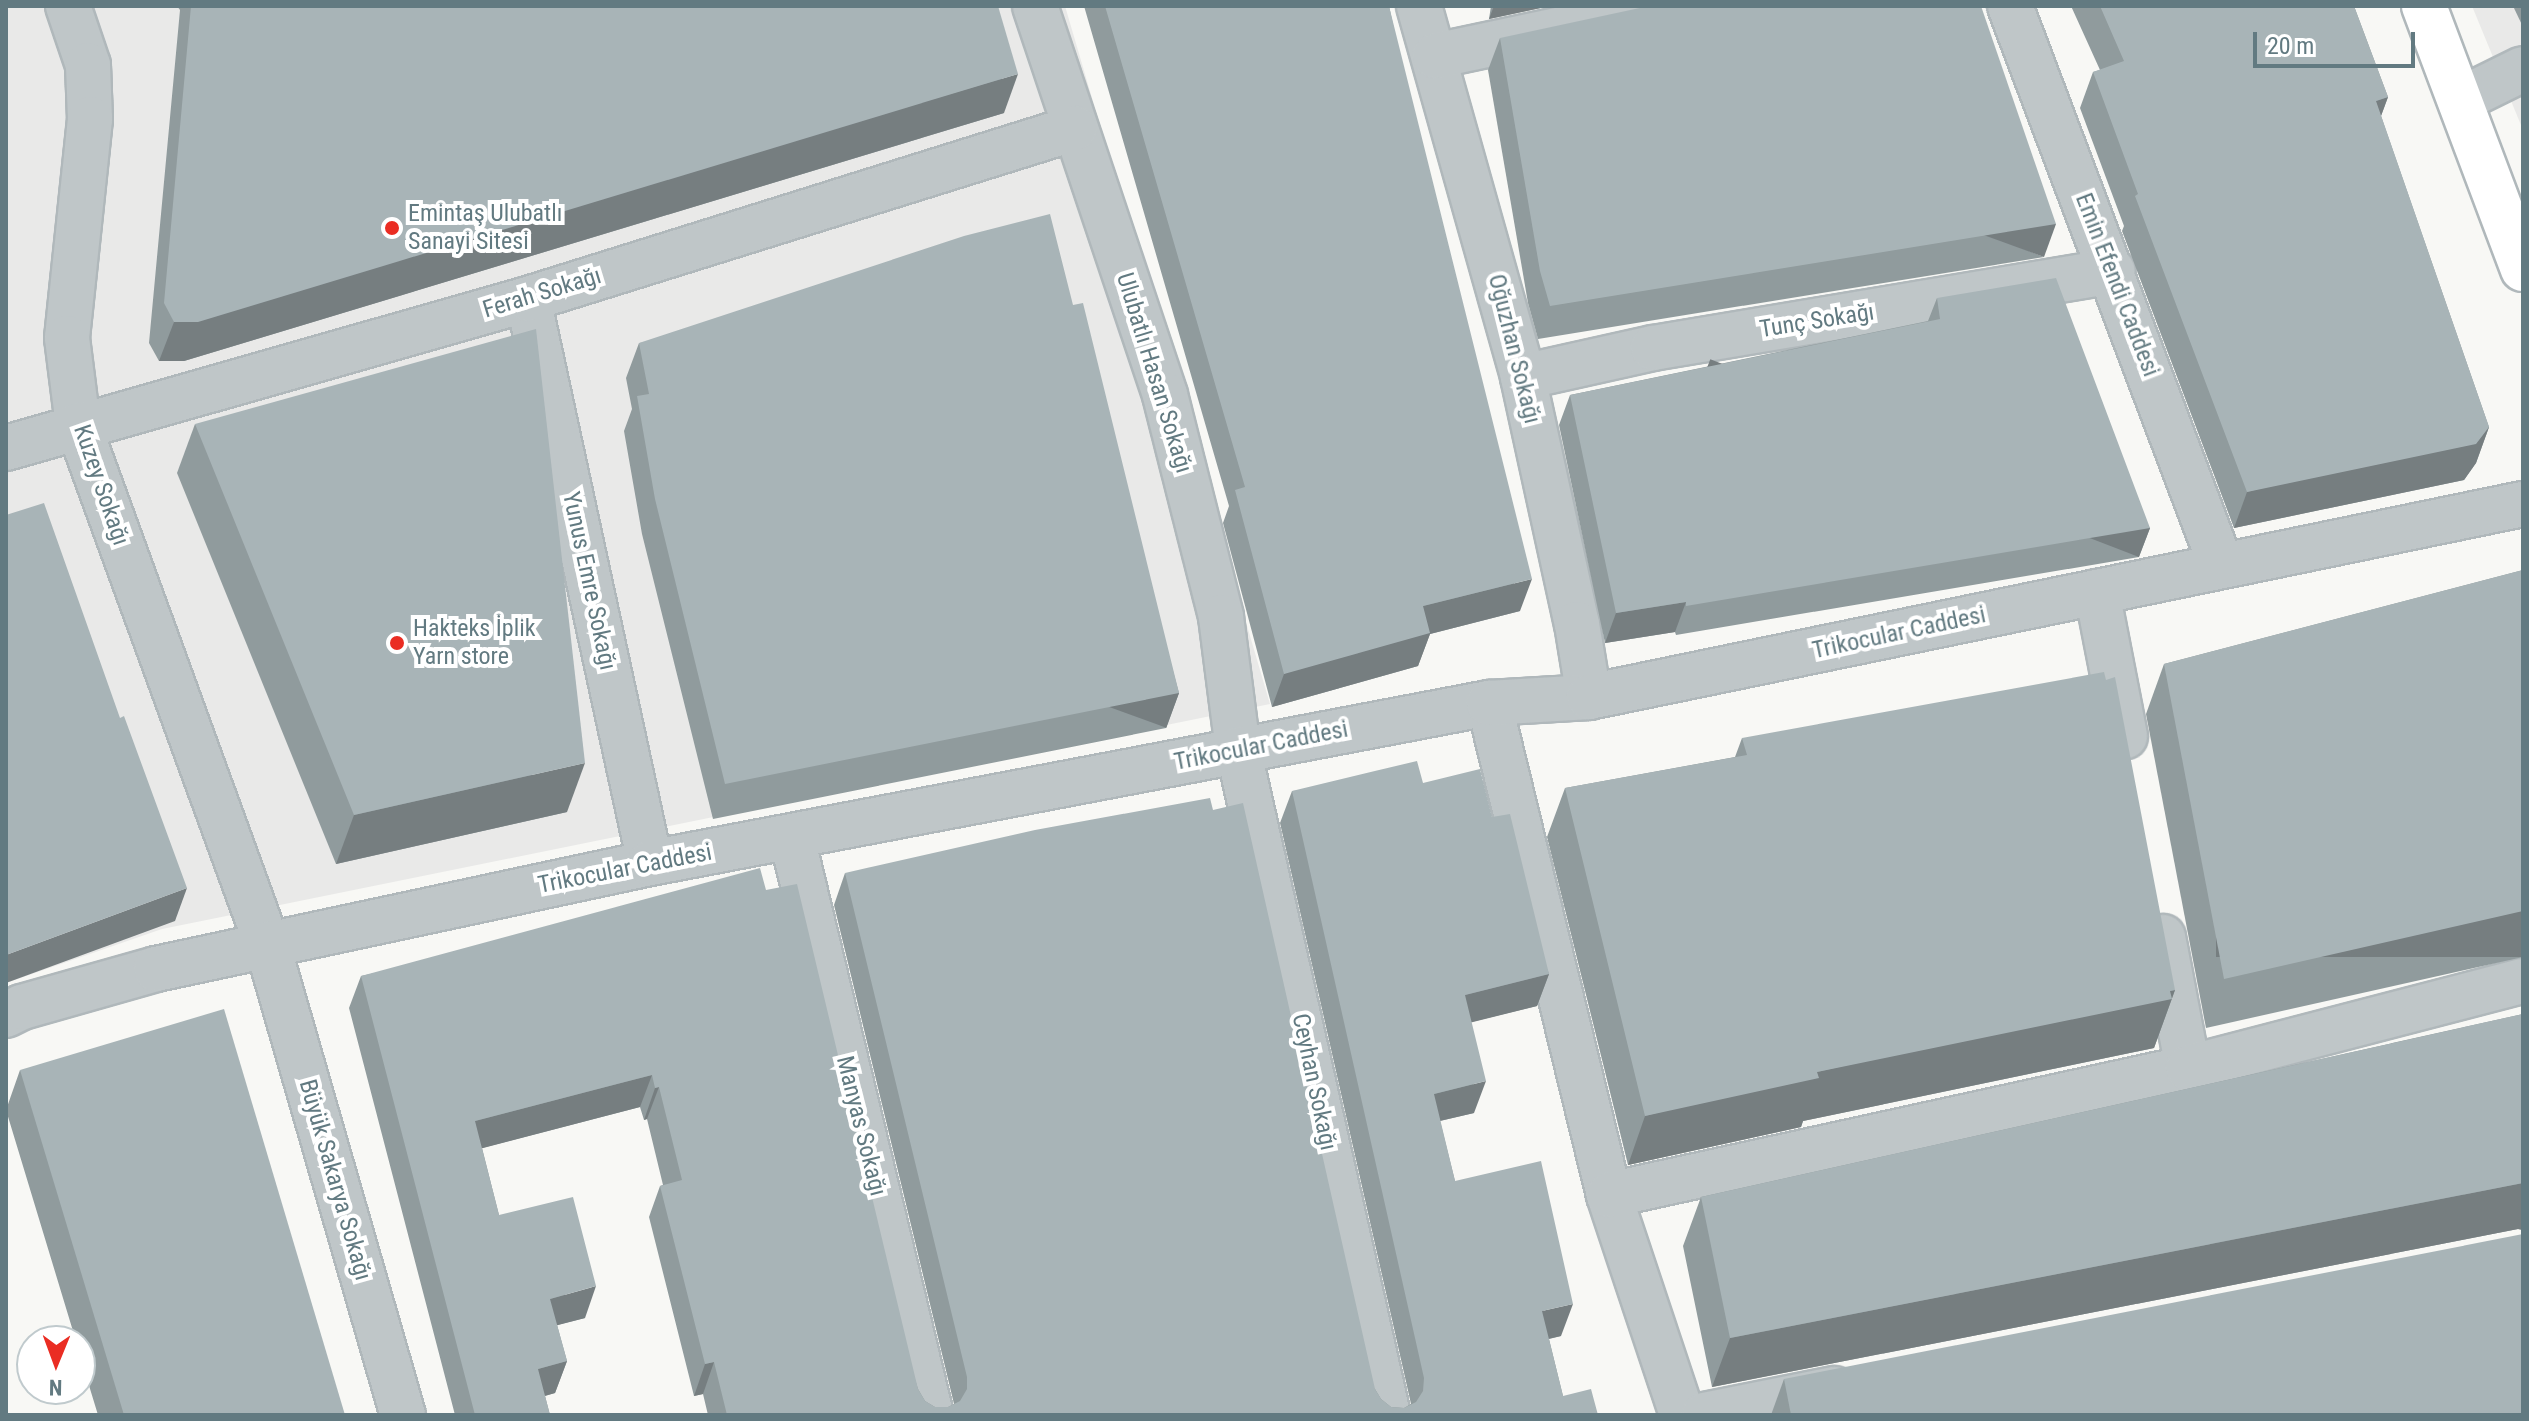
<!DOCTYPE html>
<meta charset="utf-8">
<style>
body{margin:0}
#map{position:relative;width:2529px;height:1421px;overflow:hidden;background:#f8f8f5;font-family:"Roboto Condensed",sans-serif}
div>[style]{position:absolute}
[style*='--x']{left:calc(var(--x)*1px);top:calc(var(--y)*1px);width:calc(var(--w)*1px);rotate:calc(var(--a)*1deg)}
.built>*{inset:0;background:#e9e9e8}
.roads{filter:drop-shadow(2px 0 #b0b8bb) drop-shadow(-2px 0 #b0b8bb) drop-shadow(0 2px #b0b8bb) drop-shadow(0 -2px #b0b8bb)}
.minor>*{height:44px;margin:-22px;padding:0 22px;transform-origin:22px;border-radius:22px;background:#bfc6c8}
.major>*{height:44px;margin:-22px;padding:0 22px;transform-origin:22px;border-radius:22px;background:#fff}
.wall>*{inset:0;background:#909b9d}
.shaded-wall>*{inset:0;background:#767e80;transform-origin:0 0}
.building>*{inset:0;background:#a8b4b7}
.dots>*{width:22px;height:22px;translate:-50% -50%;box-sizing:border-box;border:4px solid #fff;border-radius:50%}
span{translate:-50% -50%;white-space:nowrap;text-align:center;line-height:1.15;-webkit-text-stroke:8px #fff;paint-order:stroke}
.poi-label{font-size:24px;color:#627a81}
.left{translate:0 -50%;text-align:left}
.street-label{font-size:24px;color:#627a81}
.frame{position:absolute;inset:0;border:8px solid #627a81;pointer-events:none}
.north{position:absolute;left:16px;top:1325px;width:80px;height:80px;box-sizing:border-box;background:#fff;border:2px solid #c0cacd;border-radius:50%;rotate:181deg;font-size:22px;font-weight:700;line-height:32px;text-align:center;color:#627a81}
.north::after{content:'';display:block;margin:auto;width:28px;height:36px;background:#ea2d23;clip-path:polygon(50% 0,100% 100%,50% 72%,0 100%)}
.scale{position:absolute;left:2253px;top:32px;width:162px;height:36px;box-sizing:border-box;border:4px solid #627a81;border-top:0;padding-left:10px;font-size:24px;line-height:28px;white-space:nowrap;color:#627a81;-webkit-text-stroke:6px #fff;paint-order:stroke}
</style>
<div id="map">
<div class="built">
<i style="clip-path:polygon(6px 6px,1065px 6px,1270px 704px,162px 929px,6px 983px)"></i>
<i style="clip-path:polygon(2472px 6px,2523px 6px,2523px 130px)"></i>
</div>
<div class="roads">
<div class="minor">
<i style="--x:68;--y:6;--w:62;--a:71.3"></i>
<i style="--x:88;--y:65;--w:54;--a:87.9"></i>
<i style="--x:90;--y:119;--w:220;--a:96"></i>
<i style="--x:67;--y:338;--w:88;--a:82.8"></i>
<i style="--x:78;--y:425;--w:552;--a:69.99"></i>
<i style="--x:267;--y:944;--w:490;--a:73.9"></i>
<i style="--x:1035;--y:6;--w:410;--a:71.5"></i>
<i style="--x:1165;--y:395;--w:229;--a:75.8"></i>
<i style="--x:1221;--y:617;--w:133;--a:82.7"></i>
<i style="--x:1238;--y:749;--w:683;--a:77.31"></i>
<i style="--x:1419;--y:6;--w:385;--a:74.3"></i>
<i style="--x:1523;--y:377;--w:253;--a:77.7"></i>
<i style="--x:1577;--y:624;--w:74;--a:80.7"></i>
<i style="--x:2010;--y:6;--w:597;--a:69.32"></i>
<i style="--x:1435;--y:56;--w:241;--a:-12"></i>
<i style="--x:2460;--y:100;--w:70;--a:-26.2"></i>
<i style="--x:528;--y:299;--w:577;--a:77.79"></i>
<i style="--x:1523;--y:377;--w:133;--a:-12.6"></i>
<i style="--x:1653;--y:348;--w:466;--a:-9.5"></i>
<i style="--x:6;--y:448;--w:543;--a:-15.93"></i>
<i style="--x:528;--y:299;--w:573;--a:-17.36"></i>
<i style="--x:2097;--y:592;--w:147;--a:79"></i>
<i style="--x:1489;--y:703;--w:506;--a:76.29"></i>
<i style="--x:1609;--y:1195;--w:232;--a:71.6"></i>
<i style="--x:792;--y:838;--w:594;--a:76.46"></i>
<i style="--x:2163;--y:937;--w:133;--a:79.2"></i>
<i style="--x:6;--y:1015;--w:18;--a:-27"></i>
<i style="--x:22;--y:1007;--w:139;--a:-15.8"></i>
<i style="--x:156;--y:969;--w:505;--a:-12.11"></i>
<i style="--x:650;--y:863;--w:854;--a:-10.8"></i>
<i style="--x:1489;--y:703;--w:100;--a:-3.4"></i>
<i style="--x:1589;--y:697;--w:954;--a:-11.68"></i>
<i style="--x:1609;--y:1195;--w:593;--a:-12.37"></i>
<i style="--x:2188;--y:1068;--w:346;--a:-14.6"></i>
<i style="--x:1704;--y:1415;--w:133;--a:-11.3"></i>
</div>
<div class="major">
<i style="--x:2424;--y:6;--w:281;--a:69.4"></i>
</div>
</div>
<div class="wall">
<i style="clip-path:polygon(177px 6px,998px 6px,1004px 113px,184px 361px,159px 361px,149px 343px,180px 10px)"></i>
<i style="clip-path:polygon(1084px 6px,1389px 6px,1520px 611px,1430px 634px,1418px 666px,1272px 707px,1223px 523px,1229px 506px)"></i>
<i style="clip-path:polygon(1491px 6px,1550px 6px,1489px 19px)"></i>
<i style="clip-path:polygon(2071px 6px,2354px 6px,2388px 97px,2381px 116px,2489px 427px,2476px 463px,2464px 480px,2234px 528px,2122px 231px,2124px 226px,2080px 108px,2093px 72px,2100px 70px)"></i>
<i style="clip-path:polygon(2513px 6px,2523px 6px,2523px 27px)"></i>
<i style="clip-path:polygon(1500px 38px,2044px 257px,1538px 339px,1528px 303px,1488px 70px)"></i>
<i style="clip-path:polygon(1937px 298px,2150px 528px,2139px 557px,1676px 635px,1675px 632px,1605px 643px,1559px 425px,1570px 395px,1928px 321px)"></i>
<i style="clip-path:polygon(1073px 305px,1179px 693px,1166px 728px,713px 819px,642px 534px,624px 431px,632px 409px,626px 378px,639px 343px)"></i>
<i style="clip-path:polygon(195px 424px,567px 812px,336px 864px,177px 473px)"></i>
<i style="clip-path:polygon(2523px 570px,2523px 957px,2206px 1028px,2146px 714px,2164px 664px)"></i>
<i style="clip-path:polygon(1742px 738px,2175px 990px,2154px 1048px,1803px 1121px,1801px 1127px,1628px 1165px,1547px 837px,1565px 788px,1735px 757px)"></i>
<i style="clip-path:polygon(1423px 783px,1492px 817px,1549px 974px,1537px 1006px,1471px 1022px,1474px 1113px,1440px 1121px,1455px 1181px,1561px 1336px,1549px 1339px,1563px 1396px,1598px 1415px,708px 1415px,703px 1394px,694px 1396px,649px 1217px,660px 1186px,663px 1185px,647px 1119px,644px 1120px,640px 1107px,482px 1148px,499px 1215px,585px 1318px,557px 1325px,567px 1361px,555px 1393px,545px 1396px,550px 1415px,455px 1415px,349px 1008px,361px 976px,766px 890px,918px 1389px,925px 1401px,935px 1407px,948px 1407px,954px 1404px,834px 905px,845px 873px,1375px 1389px,1381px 1399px,1391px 1407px,1404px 1408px,1411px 1404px,1280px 823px,1292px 791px)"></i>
<i style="clip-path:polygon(2523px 1014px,2523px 1230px,2518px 1229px,1712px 1387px,1683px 1246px,1701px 1197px)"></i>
<i style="clip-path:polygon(20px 1070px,345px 1415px,98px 1415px,80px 1356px,80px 1341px,76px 1341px,6px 1110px)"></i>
<i style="clip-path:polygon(1784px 1379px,2523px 1415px,1771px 1415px)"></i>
</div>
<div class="shaded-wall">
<i style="clip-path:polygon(1494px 6px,1550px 6px,1489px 19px)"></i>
<i style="clip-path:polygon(1018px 74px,1004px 113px,184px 361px,159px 361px,174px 322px)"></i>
<i style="clip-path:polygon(2388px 97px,2375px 132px,2376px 101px)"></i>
<i style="left:2056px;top:224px;width:35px;height:513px;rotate:110deg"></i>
<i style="clip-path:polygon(2489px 427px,2476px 463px,2464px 480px,2234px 528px,2247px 492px)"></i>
<i style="left:2150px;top:528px;width:31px;height:471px;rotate:111deg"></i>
<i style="clip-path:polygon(1532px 579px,1520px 611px,1430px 634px,1418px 666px,1272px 707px,1284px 674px,1423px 606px)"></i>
<i style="clip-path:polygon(1686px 602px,1675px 632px,1605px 643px,1616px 613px)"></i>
<i style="left:1179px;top:693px;width:37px;height:463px;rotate:110deg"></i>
<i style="clip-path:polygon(585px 763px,567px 812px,336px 864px,354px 815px)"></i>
<i style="clip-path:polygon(187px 888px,175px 921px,6px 983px,6px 955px)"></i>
<i style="left:2523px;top:911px;width:46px;height:307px;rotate:90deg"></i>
<i style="clip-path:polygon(1549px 974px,1537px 1006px,1453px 1027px,1465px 995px)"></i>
<i style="clip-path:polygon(2175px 990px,2154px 1048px,1803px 1121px,1801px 1127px,1628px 1165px,1645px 1116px,1817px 1072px)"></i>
<i style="clip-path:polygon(652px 1075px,640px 1107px,464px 1153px,475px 1121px)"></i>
<i style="clip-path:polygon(1486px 1081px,1474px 1113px,1422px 1125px,1434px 1094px)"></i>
<i style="clip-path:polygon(659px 1087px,647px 1119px,644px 1120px,655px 1088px)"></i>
<i style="clip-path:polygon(2523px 1183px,2523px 1230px,2518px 1229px,1712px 1387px,1730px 1338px)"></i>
<i style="clip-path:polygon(596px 1286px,585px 1318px,539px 1330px,550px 1299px)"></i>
<i style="clip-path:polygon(1573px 1304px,1561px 1336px,1530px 1343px,1542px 1311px)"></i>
<i style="clip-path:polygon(567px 1361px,555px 1393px,526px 1401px,538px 1369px)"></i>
<i style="clip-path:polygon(714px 1362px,703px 1394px,694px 1396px,705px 1364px)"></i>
</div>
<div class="building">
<i style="clip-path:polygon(191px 6px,998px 6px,1018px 74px,198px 322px,174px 322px,164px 303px)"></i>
<i style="clip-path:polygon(1105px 6px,1389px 6px,1532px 579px,1423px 606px,1430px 633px,1284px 674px,1235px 490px,1245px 487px)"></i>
<i style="clip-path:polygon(1649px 6px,1981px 6px,2056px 224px,1550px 306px,1540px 271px,1500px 38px)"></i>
<i style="clip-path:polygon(2100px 6px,2354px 6px,2388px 97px,2376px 101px,2489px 427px,2476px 444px,2247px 492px,2135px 196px,2138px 194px,2093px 72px,2124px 61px)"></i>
<i style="clip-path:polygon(1050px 214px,1073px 305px,1083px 303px,1179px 693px,725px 784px,655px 499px,637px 396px,649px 394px,639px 343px,964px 236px)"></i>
<i style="clip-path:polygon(2056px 278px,2150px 528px,1686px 606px,1686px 602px,1616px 613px,1570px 395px,1940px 319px,1937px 298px)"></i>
<i style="clip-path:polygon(536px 329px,585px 763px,354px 815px,195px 424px)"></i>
<i style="clip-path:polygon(44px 503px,120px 718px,124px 716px,187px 888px,6px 955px,6px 515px)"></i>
<i style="clip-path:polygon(2523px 570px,2523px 911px,2224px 979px,2164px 664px)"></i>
<i style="clip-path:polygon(2104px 672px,2106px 680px,2115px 677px,2175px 990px,2170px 991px,2172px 999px,1817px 1072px,1819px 1078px,1645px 1116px,1565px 788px,1747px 755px,1742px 738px)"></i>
<i style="clip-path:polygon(1417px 761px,1423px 783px,1480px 769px,1492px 817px,1510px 814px,1549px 974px,1465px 995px,1486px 1081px,1434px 1094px,1455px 1181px,1541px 1161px,1573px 1304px,1542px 1311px,1563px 1396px,1591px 1389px,1598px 1415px,727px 1415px,714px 1362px,705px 1364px,660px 1186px,682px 1180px,659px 1087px,655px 1088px,652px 1075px,475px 1121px,499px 1215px,573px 1197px,596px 1286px,550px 1299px,567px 1361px,538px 1369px,550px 1415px,475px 1415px,361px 976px,760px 868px,766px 890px,797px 884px,918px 1389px,925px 1401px,935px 1407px,948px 1407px,960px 1401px,967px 1389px,967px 1377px,845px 873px,1035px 830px,1210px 798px,1213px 810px,1243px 803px,1375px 1389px,1381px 1399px,1391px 1407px,1404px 1408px,1416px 1402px,1423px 1391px,1424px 1378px,1292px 791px)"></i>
<i style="clip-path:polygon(224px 1009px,345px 1415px,124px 1415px,20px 1070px)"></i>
<i style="clip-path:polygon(2523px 1014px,2523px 1183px,1730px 1338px,1701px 1197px)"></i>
<i style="clip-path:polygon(2523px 1234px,2523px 1415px,1791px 1415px,1784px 1379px)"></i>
</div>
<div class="dots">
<i style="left:392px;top:228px;background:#ea2d23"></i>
<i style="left:397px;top:643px;background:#ea2d23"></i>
</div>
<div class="poi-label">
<span class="left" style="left:408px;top:228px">Emintaş Ulubatlı<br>Sanayi Sitesi</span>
<span class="left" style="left:413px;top:643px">Hakteks İplik<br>Yarn store</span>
</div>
<div class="street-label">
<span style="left:2117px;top:285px;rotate:69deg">Emin Efendi Caddesi</span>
<span style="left:542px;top:293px;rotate:-17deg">Ferah Sokağı</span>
<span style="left:1817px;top:321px;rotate:-9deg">Tunç Sokağı</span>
<span style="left:1514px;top:349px;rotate:76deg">Oğuzhan Sokağı</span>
<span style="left:1154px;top:373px;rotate:73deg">Ulubatlı Hasan Sokağı</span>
<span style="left:101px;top:485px;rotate:71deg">Kuzey Sokağı</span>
<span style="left:589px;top:581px;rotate:78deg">Yunus Emre Sokağı</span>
<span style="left:1899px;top:633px;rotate:-12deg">Trikocular Caddesi</span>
<span style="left:1261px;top:746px;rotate:-11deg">Trikocular Caddesi</span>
<span style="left:625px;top:869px;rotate:-11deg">Trikocular Caddesi</span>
<span style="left:1314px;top:1082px;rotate:78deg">Ceyhan Sokağı</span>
<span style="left:861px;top:1126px;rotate:76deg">Manyas Sokağı</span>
<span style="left:335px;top:1180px;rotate:74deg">Büyük Sakarya Sokağı</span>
</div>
<div class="frame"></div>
<div class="north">N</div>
<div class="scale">20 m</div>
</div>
